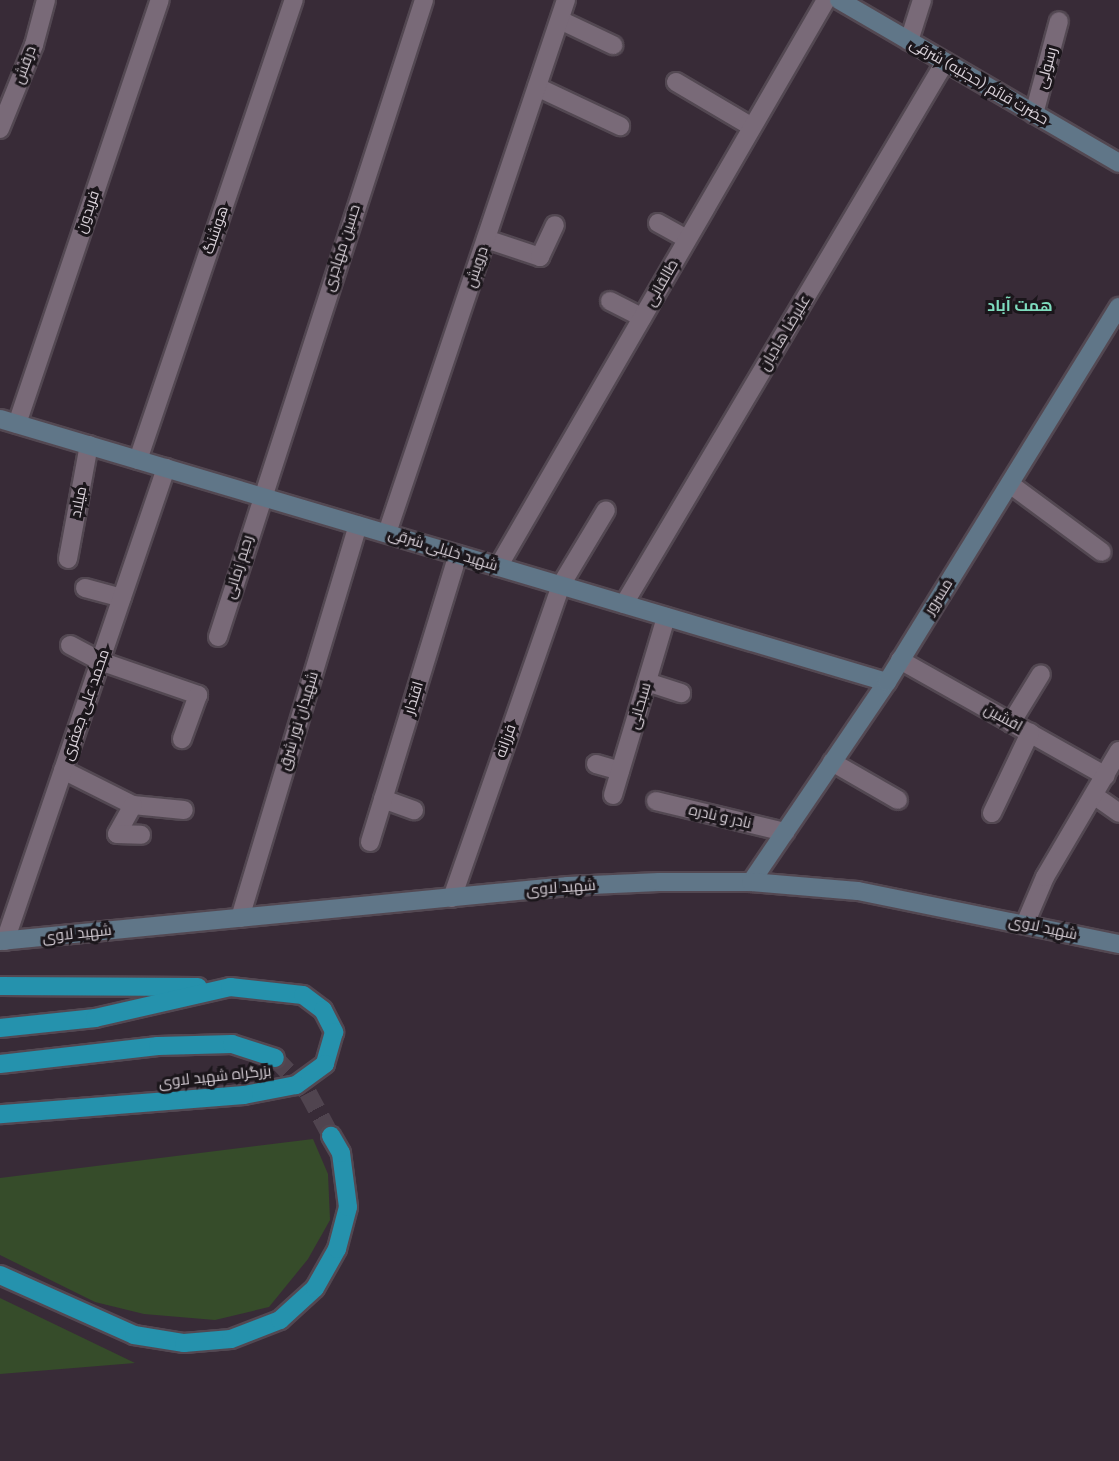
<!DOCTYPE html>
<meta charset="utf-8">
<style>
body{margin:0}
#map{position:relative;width:1119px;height:1461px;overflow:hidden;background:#382b37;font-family:Figtree,Cairo,sans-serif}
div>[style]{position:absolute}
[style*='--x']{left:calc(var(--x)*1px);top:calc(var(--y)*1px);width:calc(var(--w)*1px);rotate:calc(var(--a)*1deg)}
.green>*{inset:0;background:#364c2a}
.highway-tunnel>*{height:18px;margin-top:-9px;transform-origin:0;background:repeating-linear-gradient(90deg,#50444f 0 18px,transparent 0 27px)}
.roads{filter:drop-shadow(2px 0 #534852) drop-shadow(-2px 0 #534852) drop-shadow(0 2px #534852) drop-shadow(0 -2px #534852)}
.street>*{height:18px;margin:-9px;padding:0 9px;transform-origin:9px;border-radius:9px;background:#796a78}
.secondary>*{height:18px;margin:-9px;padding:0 9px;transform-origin:9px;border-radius:9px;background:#607688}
.highway>*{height:18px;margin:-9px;padding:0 9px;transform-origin:9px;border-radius:9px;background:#2592ad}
span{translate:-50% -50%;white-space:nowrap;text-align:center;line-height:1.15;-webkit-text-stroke:6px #1b161b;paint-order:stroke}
.street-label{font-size:15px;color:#d8d0d8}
.neighbourhood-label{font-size:16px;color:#7edcbe;font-weight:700}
</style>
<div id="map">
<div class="green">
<i style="clip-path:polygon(313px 1139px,328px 1174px,330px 1220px,308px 1259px,269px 1307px,215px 1320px,144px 1314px,95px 1302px,0 1255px,0 1178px)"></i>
<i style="clip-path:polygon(0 1298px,25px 1310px,135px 1363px,0 1374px)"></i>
</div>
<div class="highway-tunnel">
<i style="--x:275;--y:1058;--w:48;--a:46.7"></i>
<i style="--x:308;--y:1093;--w:49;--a:61.9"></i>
</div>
<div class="roads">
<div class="street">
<i style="--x:560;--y:20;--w:59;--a:25.3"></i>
<i style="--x:909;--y:41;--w:43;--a:-72.4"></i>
<i style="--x:676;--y:82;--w:88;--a:30.6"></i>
<i style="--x:537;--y:87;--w:92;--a:25.2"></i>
<i style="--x:1034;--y:114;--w:96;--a:-75"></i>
<i style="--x:0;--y:129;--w:91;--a:-68"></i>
<i style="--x:34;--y:45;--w:47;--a:-75.1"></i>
<i style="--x:658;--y:223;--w:33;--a:29"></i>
<i style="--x:486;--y:239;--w:57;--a:18.4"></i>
<i style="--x:540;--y:257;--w:35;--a:-65"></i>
<i style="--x:610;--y:301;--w:36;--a:27"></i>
<i style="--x:17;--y:424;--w:447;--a:-71.4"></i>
<i style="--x:138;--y:460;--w:486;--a:-71.3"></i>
<i style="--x:1010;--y:484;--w:114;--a:36.5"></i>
<i style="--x:387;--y:533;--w:562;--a:-71.44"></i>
<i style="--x:68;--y:559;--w:116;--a:-79.6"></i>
<i style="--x:498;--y:567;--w:655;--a:-59.95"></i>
<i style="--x:85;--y:588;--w:38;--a:15"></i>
<i style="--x:624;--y:604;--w:630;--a:-59.36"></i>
<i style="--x:218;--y:637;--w:669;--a:-72.08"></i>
<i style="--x:70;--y:645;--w:34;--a:28"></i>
<i style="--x:100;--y:661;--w:104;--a:19.1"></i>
<i style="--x:198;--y:695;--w:47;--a:110"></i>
<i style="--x:900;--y:660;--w:236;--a:29.4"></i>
<i style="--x:647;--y:682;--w:36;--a:18"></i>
<i style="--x:1011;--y:723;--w:57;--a:-58.5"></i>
<i style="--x:832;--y:762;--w:76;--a:29.9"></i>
<i style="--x:596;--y:764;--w:25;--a:16"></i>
<i style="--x:63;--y:770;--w:78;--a:26.6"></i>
<i style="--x:133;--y:805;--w:51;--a:5.6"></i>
<i style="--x:613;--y:795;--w:186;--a:-73.4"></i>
<i style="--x:1095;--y:796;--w:29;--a:35"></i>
<i style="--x:383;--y:799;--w:33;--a:20"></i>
<i style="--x:656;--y:801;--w:133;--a:13.5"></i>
<i style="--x:133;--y:805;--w:33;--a:119"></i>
<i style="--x:117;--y:834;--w:24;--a:2"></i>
<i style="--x:992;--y:813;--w:89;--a:-64.6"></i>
<i style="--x:370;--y:842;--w:300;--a:-73"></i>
<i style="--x:452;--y:898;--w:331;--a:-70.8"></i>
<i style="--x:561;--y:585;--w:87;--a:-59"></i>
<i style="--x:240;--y:918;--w:410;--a:-73.3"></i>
<i style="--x:1025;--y:924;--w:51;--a:-66.9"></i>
<i style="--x:1045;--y:877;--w:146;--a:-59.6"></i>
<i style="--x:5;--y:941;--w:500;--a:-71.2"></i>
</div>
<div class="secondary">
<i style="--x:839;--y:0;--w:324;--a:30.2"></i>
<i style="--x:0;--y:419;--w:925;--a:16.52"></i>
<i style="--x:751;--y:882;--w:242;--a:-55.8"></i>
<i style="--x:887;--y:682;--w:441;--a:-58.3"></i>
<i style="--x:0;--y:941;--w:571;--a:-5.53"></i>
<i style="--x:568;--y:886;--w:91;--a:-2.5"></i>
<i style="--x:659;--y:882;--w:92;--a:0"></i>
<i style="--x:751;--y:882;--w:107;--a:4.8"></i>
<i style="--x:858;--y:891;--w:266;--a:11.5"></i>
</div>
<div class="highway">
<i style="--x:0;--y:986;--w:198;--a:0.3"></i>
<i style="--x:0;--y:1028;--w:96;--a:-6"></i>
<i style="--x:95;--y:1018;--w:139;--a:-12.9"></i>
<i style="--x:230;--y:987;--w:73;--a:6.3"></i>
<i style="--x:303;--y:995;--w:25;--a:37"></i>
<i style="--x:323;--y:1010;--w:25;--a:63"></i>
<i style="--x:334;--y:1032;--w:33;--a:106"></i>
<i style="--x:325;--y:1064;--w:36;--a:144"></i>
<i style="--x:296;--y:1085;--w:53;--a:169.1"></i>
<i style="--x:244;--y:1095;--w:245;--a:175.5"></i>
<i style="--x:0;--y:1064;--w:159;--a:-6.5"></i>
<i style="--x:158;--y:1046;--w:74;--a:-1.5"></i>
<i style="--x:232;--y:1044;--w:45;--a:18"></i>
<i style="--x:0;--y:1275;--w:147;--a:24.1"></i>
<i style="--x:134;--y:1335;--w:51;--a:9.1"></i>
<i style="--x:184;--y:1343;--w:47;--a:-4.9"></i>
<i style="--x:231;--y:1339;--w:53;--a:-21.2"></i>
<i style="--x:280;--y:1320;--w:47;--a:-42.4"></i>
<i style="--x:315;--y:1288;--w:45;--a:-60.6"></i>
<i style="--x:337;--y:1249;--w:43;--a:-75.3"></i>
<i style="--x:348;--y:1207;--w:54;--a:-97.4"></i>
<i style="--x:341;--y:1153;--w:20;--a:-120"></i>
</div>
</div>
<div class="street-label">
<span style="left:25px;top:65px;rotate:-69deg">درفش</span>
<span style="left:1047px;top:68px;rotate:-75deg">رسولی</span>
<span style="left:979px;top:82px;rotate:30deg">حضرت قائم (حجتیه) شرقی</span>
<span style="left:88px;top:212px;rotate:-71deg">فریدون</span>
<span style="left:216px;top:230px;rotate:-71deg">هوشنگ</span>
<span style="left:342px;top:248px;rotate:-72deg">حسین مهاجری</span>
<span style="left:477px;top:267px;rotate:-71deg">درویش</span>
<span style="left:662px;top:283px;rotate:-60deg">طالقانی</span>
<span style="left:785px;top:333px;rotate:-59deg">علیرضا هادیان</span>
<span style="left:79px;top:502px;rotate:-79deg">میلاد</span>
<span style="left:443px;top:550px;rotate:17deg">شهید خلیلی شرقی</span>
<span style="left:239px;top:567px;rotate:-73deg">رحیم زمانی</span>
<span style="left:939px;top:597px;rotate:-58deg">مسرور</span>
<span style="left:414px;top:698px;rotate:-73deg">اقتدار</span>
<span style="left:86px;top:705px;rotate:-71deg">محمد علی جعفری</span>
<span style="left:640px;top:706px;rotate:-74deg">سبحانی</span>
<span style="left:1003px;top:718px;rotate:29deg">افشین</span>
<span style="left:299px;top:721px;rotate:-73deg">شهیدان نور شرق</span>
<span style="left:506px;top:741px;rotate:-70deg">فرزانه</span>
<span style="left:720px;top:817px;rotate:13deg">نادر و نادره</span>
<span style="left:561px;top:888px;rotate:-4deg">شهید لاوی</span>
<span style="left:1043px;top:928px;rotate:12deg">شهید لاوی</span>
<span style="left:77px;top:934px;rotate:-6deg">شهید لاوی</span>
<span style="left:215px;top:1077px;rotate:-6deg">بزرگراه شهید لاوی</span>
</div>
<div class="neighbourhood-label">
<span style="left:1020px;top:306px">همت آباد</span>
</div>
</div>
